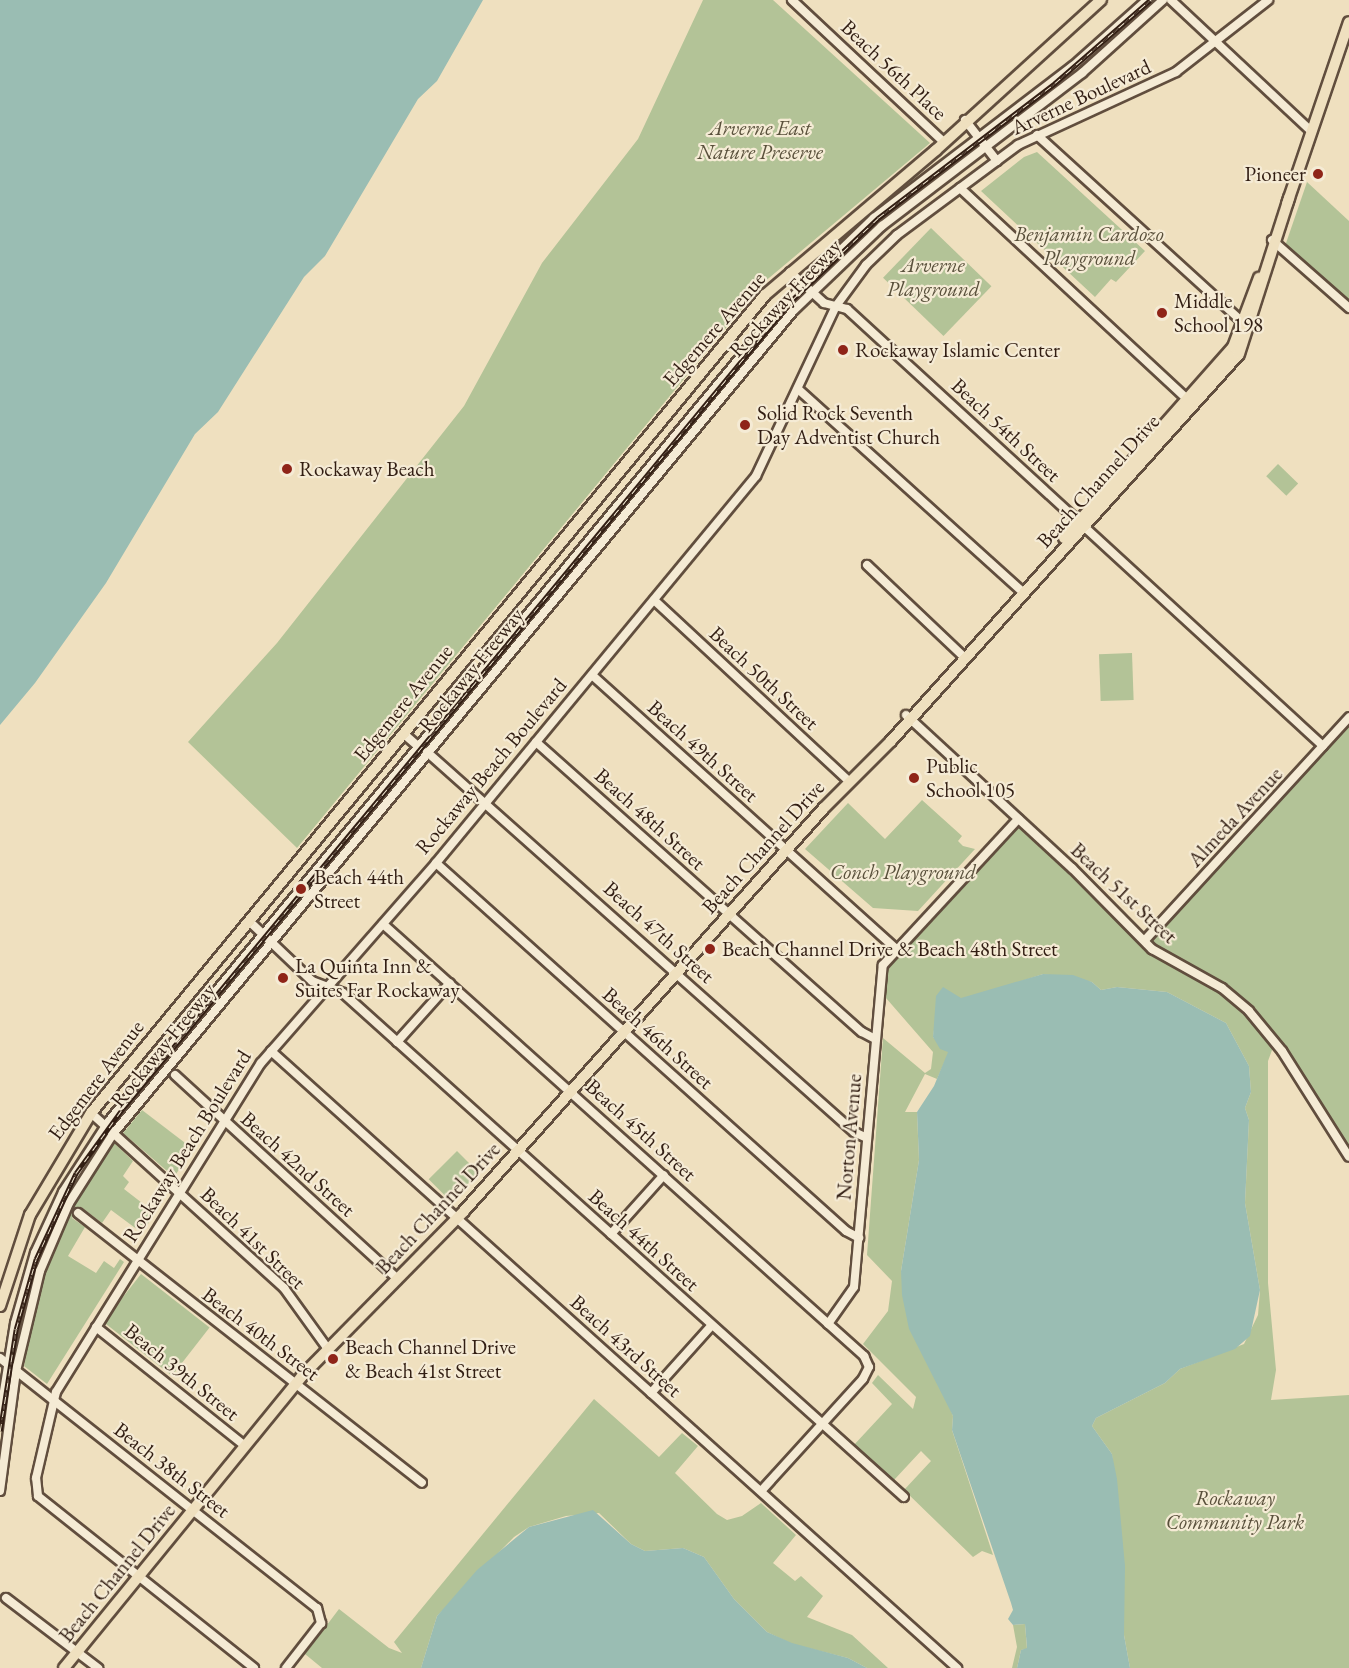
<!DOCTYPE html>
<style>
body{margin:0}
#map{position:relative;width:1349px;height:1668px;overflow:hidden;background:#efe0bf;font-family:"EB Garamond",serif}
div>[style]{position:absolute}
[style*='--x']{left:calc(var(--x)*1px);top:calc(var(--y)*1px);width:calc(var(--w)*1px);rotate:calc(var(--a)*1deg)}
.green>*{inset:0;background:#b3c397;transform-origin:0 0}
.water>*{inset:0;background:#9abdb3}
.roads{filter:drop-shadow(2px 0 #614e3e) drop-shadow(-2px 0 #614e3e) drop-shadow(0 2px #614e3e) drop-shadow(0 -2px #614e3e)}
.minor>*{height:8px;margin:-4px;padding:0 4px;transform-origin:4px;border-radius:4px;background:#f5ebd5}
.major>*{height:10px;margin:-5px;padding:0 5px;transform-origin:5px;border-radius:5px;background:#efe0bf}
.rail>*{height:4.5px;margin-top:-2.25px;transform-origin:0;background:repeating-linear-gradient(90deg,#f5ebd5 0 7px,#321e13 0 14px);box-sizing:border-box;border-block:2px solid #321e13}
.dots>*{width:16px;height:16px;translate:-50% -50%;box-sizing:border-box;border:3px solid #f5ebd5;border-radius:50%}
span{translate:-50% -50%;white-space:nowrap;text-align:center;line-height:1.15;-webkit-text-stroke:4.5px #f5ebd5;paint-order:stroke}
.street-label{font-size:21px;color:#321e13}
.park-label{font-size:21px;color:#59503b;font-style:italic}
.poi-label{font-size:21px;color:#321e13}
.right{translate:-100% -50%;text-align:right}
.left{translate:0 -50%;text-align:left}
</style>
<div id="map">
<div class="green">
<i style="clip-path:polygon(703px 0,773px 0,930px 143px,763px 283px,297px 848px,188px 742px,277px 643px,464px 406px,542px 263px,638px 139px)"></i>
<i style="clip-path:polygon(1037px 152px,1145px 251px,1116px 282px,1111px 279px,1095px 297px,981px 191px,1024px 157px)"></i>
<i style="clip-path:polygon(1307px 182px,1349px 221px,1349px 308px,1284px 249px)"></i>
<i style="left:931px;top:228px;width:84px;height:69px;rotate:44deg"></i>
<i style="left:1278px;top:464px;width:28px;height:17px;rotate:44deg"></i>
<i style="left:1132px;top:653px;width:47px;height:33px;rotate:88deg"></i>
<i style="clip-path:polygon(1349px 717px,1349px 1157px,1275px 1042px,1268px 1061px,1268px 1283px,1276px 1370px,1271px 1400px,1349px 1395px,1349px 1668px,1130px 1668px,1124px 1635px,1112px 1454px,1092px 1426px,1096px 1418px,1165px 1383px,1180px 1369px,1244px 1344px,1258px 1315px,1260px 1290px,1245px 1203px,1249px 1120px,1245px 1108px,1251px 1092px,1249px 1066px,1226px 1023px,1167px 992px,1117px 987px,1101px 990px,1092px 982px,1043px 974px,937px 1009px,933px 1037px,949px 1052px,937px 1079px,925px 1074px,905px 1112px,917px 1112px,919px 1160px,901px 1271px,953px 1416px,952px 1430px,993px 1555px,982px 1551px,973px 1557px,904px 1490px,931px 1461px,921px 1451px,894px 1480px,853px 1446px,892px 1404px,872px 1383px,878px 1375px,913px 1409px,916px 1397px,863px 1344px,888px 1311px,892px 1281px,867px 1255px,883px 1038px,925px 1073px,931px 1069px,933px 1052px,879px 990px,881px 972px,1018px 819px,1145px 940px)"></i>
<i style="clip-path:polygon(922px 800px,962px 836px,958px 841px,963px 846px,975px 849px,918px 911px,873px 908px,805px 849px,848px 803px,885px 839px)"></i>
<i style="clip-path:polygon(142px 1110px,193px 1149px,174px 1177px,123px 1133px)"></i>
<i style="clip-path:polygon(113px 1142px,133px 1161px,123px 1176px,129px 1182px,124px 1189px,155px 1213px,142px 1233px,111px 1210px,102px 1223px,81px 1207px,72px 1218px,85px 1227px,68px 1256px,96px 1273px,104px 1261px,114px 1268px,120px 1259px,124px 1262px,47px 1384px,24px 1366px,36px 1298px,54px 1247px,77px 1200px)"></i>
<i style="left:457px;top:1151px;width:31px;height:40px;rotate:45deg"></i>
<i style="left:141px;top:1274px;width:87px;height:61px;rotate:38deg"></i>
<i style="clip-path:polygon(594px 1399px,659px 1457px,682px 1433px,698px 1446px,675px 1473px,717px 1514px,727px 1520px,742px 1516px,761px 1503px,796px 1535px,773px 1563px,795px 1581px,801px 1576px,823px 1596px,807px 1617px,852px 1635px,888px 1668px,867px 1668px,848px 1658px,792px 1644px,767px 1632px,734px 1599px,704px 1557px,683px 1548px,645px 1551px,631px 1544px,599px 1513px,566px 1516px,529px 1527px,514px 1537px,437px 1616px,421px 1668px,322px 1668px,305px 1654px,339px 1609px,389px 1648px,402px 1653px,394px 1642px)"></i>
<i style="clip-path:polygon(1025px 1624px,1027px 1649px,1021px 1650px,1017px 1668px,1012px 1668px,1017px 1647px,1013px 1625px)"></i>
</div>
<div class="water">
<i style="clip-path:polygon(0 0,483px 0,437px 81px,418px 99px,325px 256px,304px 277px,218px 412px,195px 434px,106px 583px,35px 683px,0 725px)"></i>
<i style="clip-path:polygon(1043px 974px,1073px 975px,1092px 982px,1101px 990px,1117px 987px,1167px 992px,1226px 1023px,1249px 1066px,1251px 1092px,1245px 1108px,1249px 1120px,1245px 1203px,1260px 1290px,1250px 1336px,1235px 1349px,1180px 1369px,1165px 1383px,1096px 1418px,1092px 1426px,1112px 1454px,1117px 1479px,1125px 1566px,1124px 1635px,1130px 1668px,1017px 1668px,1021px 1650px,1027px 1648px,1025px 1624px,1013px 1625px,1008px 1619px,1013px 1610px,1011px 1603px,952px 1430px,953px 1416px,909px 1329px,902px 1295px,901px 1271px,919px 1160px,917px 1112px,934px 1086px,948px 1052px,940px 1049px,933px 1037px,936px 996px,943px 987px,961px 998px)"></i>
<i style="clip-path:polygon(593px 1510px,631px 1544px,645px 1551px,683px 1548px,704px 1557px,734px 1599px,767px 1632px,792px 1643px,848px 1658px,867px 1668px,421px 1668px,437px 1616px,477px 1570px,529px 1527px)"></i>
</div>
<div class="roads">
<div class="minor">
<i style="--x:792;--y:0;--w:208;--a:43.1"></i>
<i style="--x:1171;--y:0;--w:192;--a:43.1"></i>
<i style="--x:965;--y:120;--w:52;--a:52"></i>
<i style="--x:1037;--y:135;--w:281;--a:42.3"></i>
<i style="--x:960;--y:188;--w:314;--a:42.9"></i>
<i style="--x:1272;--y:240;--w:103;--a:41.4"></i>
<i style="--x:790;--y:272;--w:46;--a:42.4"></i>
<i style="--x:824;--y:303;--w:24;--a:15"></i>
<i style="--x:847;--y:309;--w:646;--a:42.55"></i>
<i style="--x:798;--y:389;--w:304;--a:42.1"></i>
<i style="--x:867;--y:565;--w:135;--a:43.5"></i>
<i style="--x:654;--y:600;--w:266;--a:42.9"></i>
<i style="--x:592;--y:675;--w:409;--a:42"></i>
<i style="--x:906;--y:715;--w:226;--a:42.7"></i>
<i style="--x:1072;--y:868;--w:114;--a:45.4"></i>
<i style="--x:1152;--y:949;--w:80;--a:29.1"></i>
<i style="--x:1222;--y:988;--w:35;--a:40"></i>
<i style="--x:1249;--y:1011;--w:52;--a:50.5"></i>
<i style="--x:1282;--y:1051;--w:125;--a:57.7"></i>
<i style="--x:404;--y:734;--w:18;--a:41"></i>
<i style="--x:536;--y:742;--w:436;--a:41.7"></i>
<i style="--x:862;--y:1032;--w:15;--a:28"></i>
<i style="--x:427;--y:752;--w:572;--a:41.67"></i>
<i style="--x:854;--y:1132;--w:14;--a:25"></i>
<i style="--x:436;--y:863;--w:551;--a:41.91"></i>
<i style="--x:846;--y:1231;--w:15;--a:28"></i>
<i style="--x:249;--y:921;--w:87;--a:43.6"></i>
<i style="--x:312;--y:981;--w:33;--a:21"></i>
<i style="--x:343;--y:993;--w:754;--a:41.94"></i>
<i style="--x:383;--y:924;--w:647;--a:41.93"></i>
<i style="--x:864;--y:1356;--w:12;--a:66"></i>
<i style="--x:869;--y:1367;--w:13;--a:117"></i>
<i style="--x:863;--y:1379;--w:151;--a:132.3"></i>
<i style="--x:1145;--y:940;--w:302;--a:-47.5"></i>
<i style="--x:397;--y:1042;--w:79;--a:-48.1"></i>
<i style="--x:271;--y:1051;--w:923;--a:41.97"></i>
<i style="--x:175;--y:1075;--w:302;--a:42.5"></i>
<i style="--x:91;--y:1113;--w:261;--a:42.2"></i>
<i style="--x:284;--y:1288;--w:75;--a:54.2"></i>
<i style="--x:78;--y:1213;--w:437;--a:38.1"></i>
<i style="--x:611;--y:1234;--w:79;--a:-48.1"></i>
<i style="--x:828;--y:1324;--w:45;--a:-54.9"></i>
<i style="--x:854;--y:1287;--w:323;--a:-84.9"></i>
<i style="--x:883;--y:965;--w:199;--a:-47.2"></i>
<i style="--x:96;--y:1327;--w:191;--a:38.6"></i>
<i style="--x:0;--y:1358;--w:404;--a:38.3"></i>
<i style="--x:317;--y:1608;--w:16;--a:75"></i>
<i style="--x:321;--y:1623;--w:57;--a:127.9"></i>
<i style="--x:651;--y:1393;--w:91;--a:-48.1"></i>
<i style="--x:0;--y:1416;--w:94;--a:-80.8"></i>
<i style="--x:15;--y:1323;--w:73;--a:-74.1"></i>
<i style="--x:35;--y:1253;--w:67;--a:-65.3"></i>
<i style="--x:63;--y:1192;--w:85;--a:-57.1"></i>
<i style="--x:109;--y:1121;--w:1056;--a:-50.42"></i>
<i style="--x:782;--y:307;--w:128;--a:-44.1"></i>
<i style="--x:874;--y:218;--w:250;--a:-37.4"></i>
<i style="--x:1073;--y:66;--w:99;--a:-41.7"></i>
<i style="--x:0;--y:1491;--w:121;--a:-82.4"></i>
<i style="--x:16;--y:1371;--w:103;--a:-76.5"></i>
<i style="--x:40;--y:1271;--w:74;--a:-66.9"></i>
<i style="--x:69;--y:1203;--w:82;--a:-57.5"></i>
<i style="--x:113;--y:1134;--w:1069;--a:-50.43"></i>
<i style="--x:794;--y:310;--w:122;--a:-43.7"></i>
<i style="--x:882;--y:226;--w:252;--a:-37.4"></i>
<i style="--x:1082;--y:73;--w:109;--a:-42"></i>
<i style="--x:6;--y:1598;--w:116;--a:37.3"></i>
<i style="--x:254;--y:1668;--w:276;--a:-141.5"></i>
<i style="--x:38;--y:1496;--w:18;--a:-96"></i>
<i style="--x:36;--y:1478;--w:88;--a:-76.9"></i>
<i style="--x:56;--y:1392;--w:388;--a:-58.1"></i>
<i style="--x:261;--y:1063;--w:266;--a:-48.8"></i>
<i style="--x:436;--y:863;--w:502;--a:-50.41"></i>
<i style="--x:756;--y:476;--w:188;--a:-64.8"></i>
<i style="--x:836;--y:306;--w:51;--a:-53.8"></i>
<i style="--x:866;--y:265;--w:43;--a:-44.1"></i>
<i style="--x:897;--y:235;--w:151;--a:-36.6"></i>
<i style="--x:1018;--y:145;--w:174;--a:-24.8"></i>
<i style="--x:1176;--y:72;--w:117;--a:-38"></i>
</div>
<div class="major">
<i style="--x:1287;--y:204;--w:192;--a:-71.2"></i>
<i style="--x:1064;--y:538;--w:255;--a:-48.5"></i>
<i style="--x:1233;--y:347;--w:74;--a:-69.4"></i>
<i style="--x:0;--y:1306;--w:96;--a:-71.8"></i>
<i style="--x:30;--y:1215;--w:119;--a:-59.1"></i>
<i style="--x:91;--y:1113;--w:1060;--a:-50.51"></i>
<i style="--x:765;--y:295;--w:224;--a:-40.3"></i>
<i style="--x:936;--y:150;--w:223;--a:-42.3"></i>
<i style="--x:64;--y:1668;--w:377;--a:-50.8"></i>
<i style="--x:302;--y:1376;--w:231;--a:-45.5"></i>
<i style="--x:464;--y:1211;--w:540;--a:-48.23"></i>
<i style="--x:824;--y:808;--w:95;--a:-45"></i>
<i style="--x:891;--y:741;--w:520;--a:-48.04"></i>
<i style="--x:1239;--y:354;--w:164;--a:-72.2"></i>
</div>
</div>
<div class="rail">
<i style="--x:0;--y:1431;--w:103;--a:-81.1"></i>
<i style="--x:16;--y:1329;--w:73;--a:-74.1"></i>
<i style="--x:36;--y:1259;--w:95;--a:-65.1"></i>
<i style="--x:76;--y:1173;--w:80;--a:-54.1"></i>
<i style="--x:123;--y:1108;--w:1049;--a:-50.38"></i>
<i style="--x:792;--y:300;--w:119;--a:-43.6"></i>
<i style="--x:878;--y:218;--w:223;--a:-37.3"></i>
<i style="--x:1055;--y:83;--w:126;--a:-41.1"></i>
</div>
<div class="dots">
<i style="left:1318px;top:174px;background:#8f2418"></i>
<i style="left:1162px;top:313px;background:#8f2418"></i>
<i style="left:843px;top:350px;background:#8f2418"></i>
<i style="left:745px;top:425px;background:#8f2418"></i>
<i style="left:287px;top:469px;background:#8f2418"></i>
<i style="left:914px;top:778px;background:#8f2418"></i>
<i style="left:301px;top:889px;background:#8f2418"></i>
<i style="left:710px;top:949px;background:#8f2418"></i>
<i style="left:283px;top:978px;background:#8f2418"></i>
<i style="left:333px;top:1359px;background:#8f2418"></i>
</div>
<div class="street-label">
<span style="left:894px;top:70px;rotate:43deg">Beach 56th Place</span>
<span style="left:1081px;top:97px;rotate:-25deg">Arverne Boulevard</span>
<span style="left:785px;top:298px;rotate:-47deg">Rockaway Freeway</span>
<span style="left:714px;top:329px;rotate:-49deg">Edgemere Avenue</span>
<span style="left:1006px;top:430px;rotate:43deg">Beach 54th Street</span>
<span style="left:1098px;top:481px;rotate:-48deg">Beach Channel Drive</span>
<span style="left:471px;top:670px;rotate:-51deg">Rockaway Freeway</span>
<span style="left:764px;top:678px;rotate:43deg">Beach 50th Street</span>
<span style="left:403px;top:703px;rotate:-51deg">Edgemere Avenue</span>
<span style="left:703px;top:751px;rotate:42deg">Beach 49th Street</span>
<span style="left:491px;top:766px;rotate:-50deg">Rockaway Beach Boulevard</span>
<span style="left:1235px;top:817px;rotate:-47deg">Almeda Avenue</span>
<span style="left:650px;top:819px;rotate:42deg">Beach 48th Street</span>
<span style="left:763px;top:847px;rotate:-48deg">Beach Channel Drive</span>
<span style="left:1124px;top:893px;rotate:43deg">Beach 51st Street</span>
<span style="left:659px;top:932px;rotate:42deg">Beach 47th Street</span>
<span style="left:658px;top:1038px;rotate:42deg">Beach 46th Street</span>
<span style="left:163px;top:1045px;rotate:-51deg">Rockaway Freeway</span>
<span style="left:96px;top:1080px;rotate:-53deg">Edgemere Avenue</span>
<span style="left:641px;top:1130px;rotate:42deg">Beach 45th Street</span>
<span style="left:849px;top:1137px;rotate:-85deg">Norton Avenue</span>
<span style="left:187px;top:1146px;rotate:-58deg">Rockaway Beach Boulevard</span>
<span style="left:298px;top:1164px;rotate:42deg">Beach 42nd Street</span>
<span style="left:438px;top:1208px;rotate:-47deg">Beach Channel Drive</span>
<span style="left:253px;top:1238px;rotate:44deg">Beach 41st Street</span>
<span style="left:644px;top:1240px;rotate:42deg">Beach 44th Street</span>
<span style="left:261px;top:1334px;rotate:37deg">Beach 40th Street</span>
<span style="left:626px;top:1346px;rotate:42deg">Beach 43rd Street</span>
<span style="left:182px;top:1372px;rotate:39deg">Beach 39th Street</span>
<span style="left:172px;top:1470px;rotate:38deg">Beach 38th Street</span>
<span style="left:117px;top:1573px;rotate:-51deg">Beach Channel Drive</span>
</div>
<div class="park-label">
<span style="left:760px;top:140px">Arverne East<br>Nature Preserve</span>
<span style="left:1089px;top:246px">Benjamin Cardozo<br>Playground</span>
<span style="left:933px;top:277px">Arverne<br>Playground</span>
<span style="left:903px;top:872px">Conch Playground</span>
<span style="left:1235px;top:1510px">Rockaway<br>Community Park</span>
</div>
<div class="poi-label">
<span class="right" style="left:1306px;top:174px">Pioneer</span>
<span class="left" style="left:1174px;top:313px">Middle<br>School 198</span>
<span class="left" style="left:855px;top:350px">Rockaway Islamic Center</span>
<span class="left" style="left:757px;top:425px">Solid Rock Seventh<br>Day Adventist Church</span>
<span class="left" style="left:299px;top:469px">Rockaway Beach</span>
<span class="left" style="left:926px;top:778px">Public<br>School 105</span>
<span class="left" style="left:314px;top:889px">Beach 44th<br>Street</span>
<span class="left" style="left:722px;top:949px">Beach Channel Drive &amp; Beach 48th Street</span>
<span class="left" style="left:295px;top:978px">La Quinta Inn &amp;<br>Suites Far Rockaway</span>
<span class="left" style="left:345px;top:1359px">Beach Channel Drive<br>&amp; Beach 41st Street</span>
</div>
</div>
